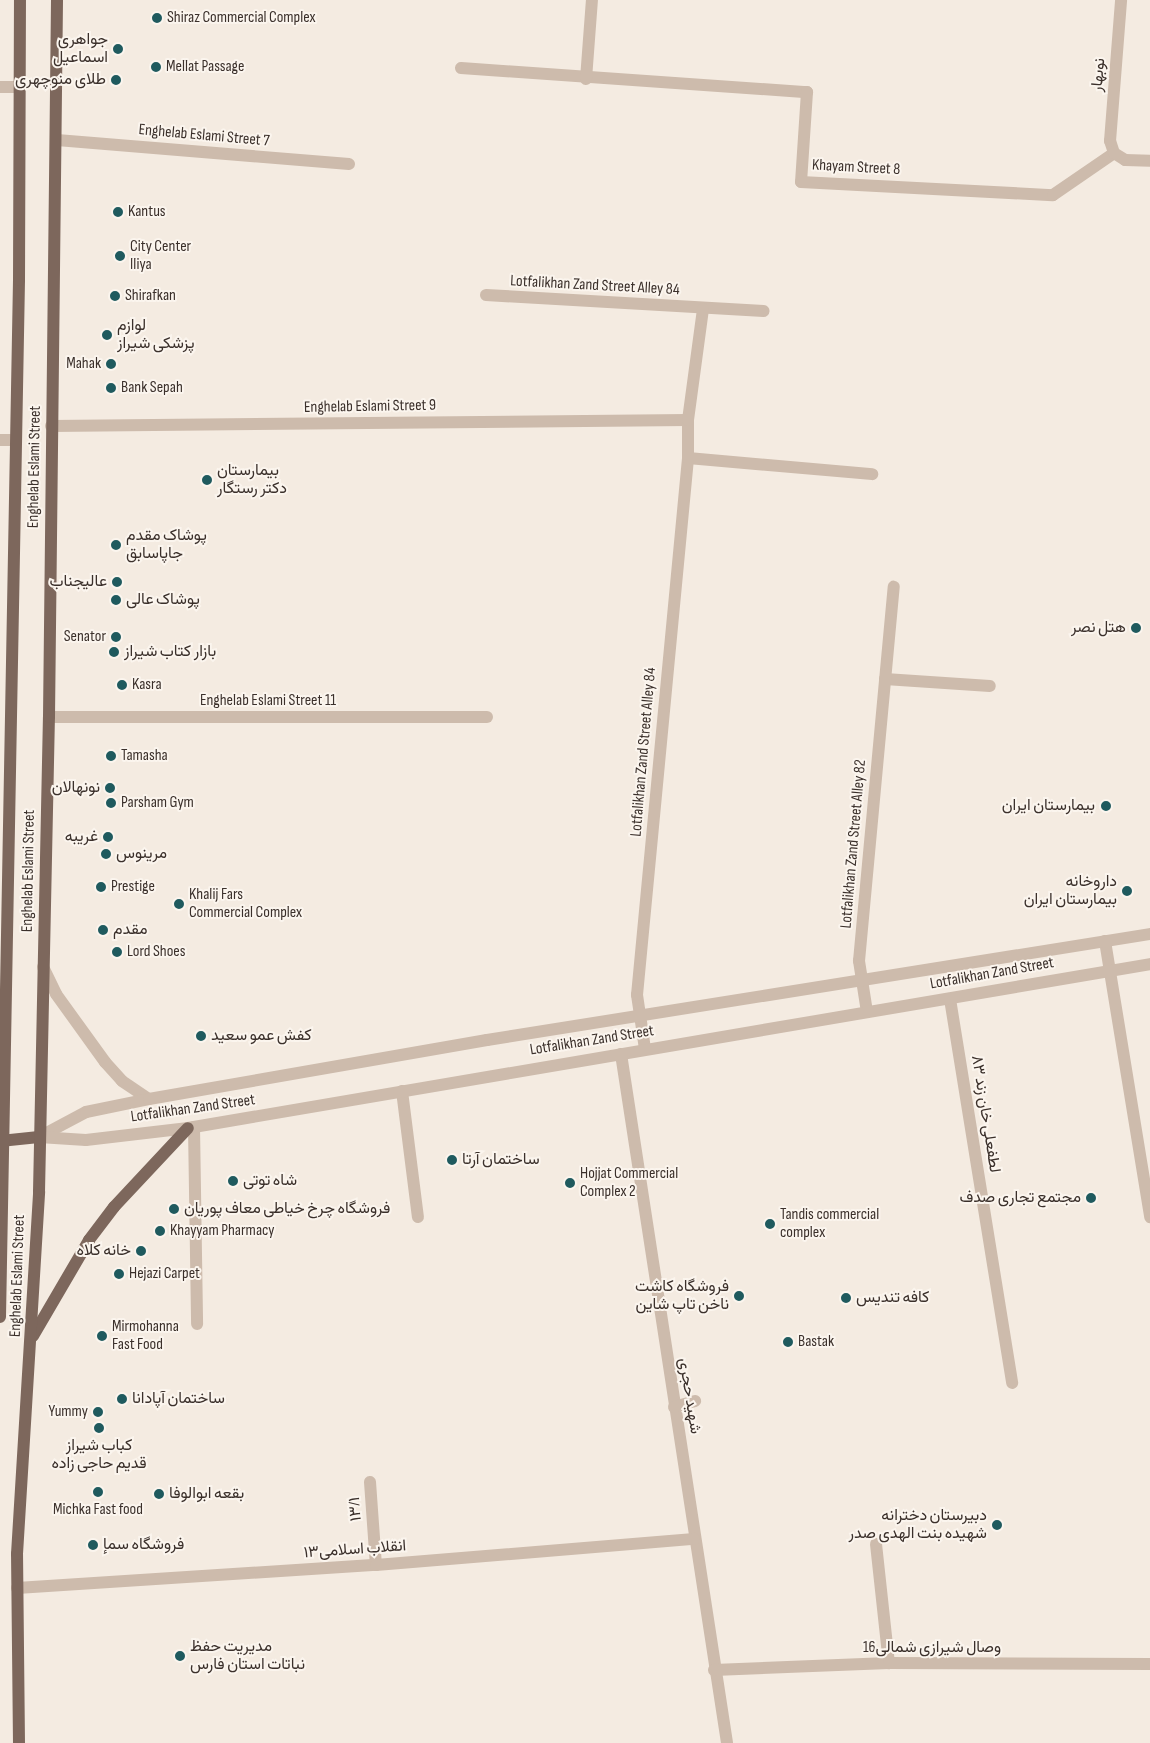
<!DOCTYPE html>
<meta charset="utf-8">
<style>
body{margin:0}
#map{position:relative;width:1150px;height:1743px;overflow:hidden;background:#f4ebe1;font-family:"Sofia Sans Condensed",Vazirmatn,sans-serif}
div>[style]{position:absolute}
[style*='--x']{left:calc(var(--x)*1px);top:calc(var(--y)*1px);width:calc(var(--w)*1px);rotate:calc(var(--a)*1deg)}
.minor>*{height:12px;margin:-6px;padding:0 6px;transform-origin:6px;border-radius:6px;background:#cdbbac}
.major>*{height:12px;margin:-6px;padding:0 6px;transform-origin:6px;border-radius:6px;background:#7d675c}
.dots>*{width:14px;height:14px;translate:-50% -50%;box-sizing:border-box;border:2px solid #fbf5ee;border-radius:50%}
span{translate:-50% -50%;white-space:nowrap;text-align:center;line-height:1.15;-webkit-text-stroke:4px #fbf5ee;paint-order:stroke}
.poi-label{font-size:16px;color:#3b302b}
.left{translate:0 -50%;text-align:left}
.right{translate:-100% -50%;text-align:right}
.street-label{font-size:16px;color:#3b302b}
</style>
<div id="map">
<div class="minor">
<i style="--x:461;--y:68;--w:347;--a:4"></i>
<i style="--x:807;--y:92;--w:90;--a:93.8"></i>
<i style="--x:801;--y:182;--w:252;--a:3"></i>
<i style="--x:1053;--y:195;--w:74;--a:-34.5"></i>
<i style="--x:586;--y:79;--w:79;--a:-85.7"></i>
<i style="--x:0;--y:87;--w:19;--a:0"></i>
<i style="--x:57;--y:140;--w:293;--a:4.7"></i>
<i style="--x:1114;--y:153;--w:13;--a:-108"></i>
<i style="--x:1110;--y:141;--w:141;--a:-85.5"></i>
<i style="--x:1114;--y:153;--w:13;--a:32"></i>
<i style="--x:1125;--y:160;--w:25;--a:2"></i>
<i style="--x:486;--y:295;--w:278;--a:3.3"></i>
<i style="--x:51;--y:426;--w:637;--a:-0.54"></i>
<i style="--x:0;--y:440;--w:16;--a:0"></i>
<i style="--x:688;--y:458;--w:185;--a:5"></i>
<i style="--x:885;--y:679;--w:105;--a:3.8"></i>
<i style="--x:49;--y:717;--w:438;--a:0"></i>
<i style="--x:1105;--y:941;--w:280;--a:80.7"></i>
<i style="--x:43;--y:967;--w:30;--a:64"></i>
<i style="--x:56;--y:994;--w:84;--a:54.2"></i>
<i style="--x:105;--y:1062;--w:25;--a:48"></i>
<i style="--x:122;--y:1081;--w:32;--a:34"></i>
<i style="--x:950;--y:999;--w:389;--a:80.8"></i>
<i style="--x:867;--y:1012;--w:52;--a:-98.9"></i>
<i style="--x:859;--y:961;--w:376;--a:-84.7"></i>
<i style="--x:645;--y:1049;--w:55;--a:-98.4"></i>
<i style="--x:637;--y:995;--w:539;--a:-84.57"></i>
<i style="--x:688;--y:458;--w:38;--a:-90"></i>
<i style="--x:688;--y:420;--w:112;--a:-82.3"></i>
<i style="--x:621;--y:1054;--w:697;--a:81.25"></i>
<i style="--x:402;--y:1091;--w:127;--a:82.8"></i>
<i style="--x:194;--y:1127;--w:197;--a:89.1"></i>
<i style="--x:39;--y:1137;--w:53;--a:-28"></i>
<i style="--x:86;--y:1112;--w:64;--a:-11.7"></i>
<i style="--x:149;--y:1099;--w:343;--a:-9.9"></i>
<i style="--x:487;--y:1040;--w:671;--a:-9.08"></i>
<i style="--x:39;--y:1137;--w:47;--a:3.7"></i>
<i style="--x:86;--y:1140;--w:103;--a:-6.7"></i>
<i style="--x:188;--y:1128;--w:976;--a:-9.67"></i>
<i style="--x:674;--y:1407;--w:22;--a:-16"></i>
<i style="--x:370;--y:1482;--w:83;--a:85.9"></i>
<i style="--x:876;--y:1544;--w:120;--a:83.8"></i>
<i style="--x:17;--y:1588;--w:360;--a:-3.7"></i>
<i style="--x:376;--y:1565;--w:319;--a:-4.7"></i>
<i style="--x:714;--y:1670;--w:175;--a:-2.3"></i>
<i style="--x:889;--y:1663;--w:261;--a:0.2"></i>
</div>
<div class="major">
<i style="--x:0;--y:1141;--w:39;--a:-6"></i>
<i style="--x:0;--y:1317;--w:1037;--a:-88.95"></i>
<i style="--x:19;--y:280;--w:280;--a:-89.8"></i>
<i style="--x:33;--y:1336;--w:111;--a:-59.7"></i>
<i style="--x:89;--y:1240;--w:41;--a:-52.9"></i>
<i style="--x:114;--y:1207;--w:108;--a:-46.9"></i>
<i style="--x:19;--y:1743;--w:189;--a:-90.6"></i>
<i style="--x:17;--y:1554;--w:363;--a:-86.5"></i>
<i style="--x:39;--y:1192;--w:475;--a:-88.8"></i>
<i style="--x:49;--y:717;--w:717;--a:-89.36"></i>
</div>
<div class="dots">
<i style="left:157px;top:18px;background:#1f5a5e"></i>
<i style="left:118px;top:49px;background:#1f5a5e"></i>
<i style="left:156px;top:67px;background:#1f5a5e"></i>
<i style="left:116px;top:80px;background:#1f5a5e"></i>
<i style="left:118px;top:212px;background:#1f5a5e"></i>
<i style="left:120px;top:256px;background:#1f5a5e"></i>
<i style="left:115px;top:296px;background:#1f5a5e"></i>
<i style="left:107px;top:335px;background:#1f5a5e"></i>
<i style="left:111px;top:364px;background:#1f5a5e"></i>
<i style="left:111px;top:388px;background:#1f5a5e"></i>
<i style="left:207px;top:480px;background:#1f5a5e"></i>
<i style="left:116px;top:545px;background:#1f5a5e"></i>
<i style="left:117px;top:582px;background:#1f5a5e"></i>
<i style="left:116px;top:600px;background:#1f5a5e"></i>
<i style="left:1136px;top:628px;background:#1f5a5e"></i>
<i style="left:116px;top:637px;background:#1f5a5e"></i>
<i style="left:114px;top:652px;background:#1f5a5e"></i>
<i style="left:122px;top:685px;background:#1f5a5e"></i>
<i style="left:111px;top:756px;background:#1f5a5e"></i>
<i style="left:110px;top:788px;background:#1f5a5e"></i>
<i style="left:111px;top:803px;background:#1f5a5e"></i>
<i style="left:1106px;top:806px;background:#1f5a5e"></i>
<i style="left:108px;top:837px;background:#1f5a5e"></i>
<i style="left:106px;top:854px;background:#1f5a5e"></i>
<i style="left:101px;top:887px;background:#1f5a5e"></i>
<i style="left:1127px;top:891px;background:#1f5a5e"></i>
<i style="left:179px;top:904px;background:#1f5a5e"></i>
<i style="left:103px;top:930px;background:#1f5a5e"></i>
<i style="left:117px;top:952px;background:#1f5a5e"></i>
<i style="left:201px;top:1036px;background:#1f5a5e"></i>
<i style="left:452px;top:1160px;background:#1f5a5e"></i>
<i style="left:233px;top:1181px;background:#1f5a5e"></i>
<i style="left:570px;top:1183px;background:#1f5a5e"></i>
<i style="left:1091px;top:1198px;background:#1f5a5e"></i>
<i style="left:174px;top:1209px;background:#1f5a5e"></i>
<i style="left:770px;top:1224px;background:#1f5a5e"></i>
<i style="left:160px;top:1231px;background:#1f5a5e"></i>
<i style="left:141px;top:1251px;background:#1f5a5e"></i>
<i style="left:119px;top:1274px;background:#1f5a5e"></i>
<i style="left:739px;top:1296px;background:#1f5a5e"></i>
<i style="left:846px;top:1298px;background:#1f5a5e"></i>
<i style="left:102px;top:1336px;background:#1f5a5e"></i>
<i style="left:788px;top:1342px;background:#1f5a5e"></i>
<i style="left:122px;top:1399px;background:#1f5a5e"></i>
<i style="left:98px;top:1412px;background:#1f5a5e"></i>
<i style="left:99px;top:1428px;background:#1f5a5e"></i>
<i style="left:98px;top:1492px;background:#1f5a5e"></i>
<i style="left:159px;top:1494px;background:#1f5a5e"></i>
<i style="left:997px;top:1525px;background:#1f5a5e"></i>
<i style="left:93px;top:1545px;background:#1f5a5e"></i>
<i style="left:180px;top:1656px;background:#1f5a5e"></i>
</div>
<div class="poi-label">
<span class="left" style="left:167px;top:18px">Shiraz Commercial Complex</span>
<span class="right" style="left:108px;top:49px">جواهری<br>اسماعیل</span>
<span class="left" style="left:166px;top:67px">Mellat Passage</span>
<span class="right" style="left:106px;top:80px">طلای منوچهری</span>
<span class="left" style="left:128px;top:212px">Kantus</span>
<span class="left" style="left:130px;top:256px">City Center<br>Iliya</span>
<span class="left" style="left:125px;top:296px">Shirafkan</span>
<span class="left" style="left:117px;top:335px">لوازم<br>پزشکی شیراز</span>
<span class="right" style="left:101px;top:364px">Mahak</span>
<span class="left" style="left:121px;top:388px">Bank Sepah</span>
<span class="left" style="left:217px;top:480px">بیمارستان<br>دکتر رستگار</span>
<span class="left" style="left:126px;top:545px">پوشاک مقدم<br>جاپاسابق</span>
<span class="right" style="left:107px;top:582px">عالیجناب</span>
<span class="left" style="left:126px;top:600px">پوشاک عالی</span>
<span class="right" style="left:1126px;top:628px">هتل نصر</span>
<span class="right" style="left:106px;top:637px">Senator</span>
<span class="left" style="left:124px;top:652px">بازار کتاب شیراز</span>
<span class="left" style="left:132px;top:685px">Kasra</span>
<span class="left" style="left:121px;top:756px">Tamasha</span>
<span class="right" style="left:100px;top:788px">نونهالان</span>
<span class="left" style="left:121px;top:803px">Parsham Gym</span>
<span class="right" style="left:1095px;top:806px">بیمارستان ایران</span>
<span class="right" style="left:98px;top:837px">غریبه</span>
<span class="left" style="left:116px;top:854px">مرینوس</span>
<span class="right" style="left:1117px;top:891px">داروخانه<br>بیمارستان ایران</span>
<span class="left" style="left:111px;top:887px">Prestige</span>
<span class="left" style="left:189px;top:904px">Khalij Fars<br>Commercial Complex</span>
<span class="left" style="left:113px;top:930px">مقدم</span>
<span class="left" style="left:127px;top:952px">Lord Shoes</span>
<span class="left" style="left:211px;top:1036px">کفش عمو سعید</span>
<span class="left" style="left:462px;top:1160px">ساختمان آرتا</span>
<span class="left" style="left:580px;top:1183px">Hojjat Commercial<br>Complex 2</span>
<span class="left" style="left:243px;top:1181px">شاه توتی</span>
<span class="right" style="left:1081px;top:1198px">مجتمع تجاری صدف</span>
<span class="left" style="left:184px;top:1209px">فروشگاه چرخ خیاطی معاف پوریان</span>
<span class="left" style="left:780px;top:1224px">Tandis commercial<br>complex</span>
<span class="left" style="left:170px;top:1231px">Khayyam Pharmacy</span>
<span class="right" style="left:131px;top:1251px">خانه کلاه</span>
<span class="left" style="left:129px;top:1274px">Hejazi Carpet</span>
<span class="right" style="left:729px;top:1296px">فروشگاه کاشت<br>ناخن تاپ شاین</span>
<span class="left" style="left:856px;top:1298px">کافه تندیس</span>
<span class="left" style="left:112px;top:1336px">Mirmohanna<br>Fast Food</span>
<span class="left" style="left:798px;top:1342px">Bastak</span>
<span class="left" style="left:132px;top:1399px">ساختمان آپادانا</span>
<span class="right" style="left:88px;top:1412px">Yummy</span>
<span style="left:99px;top:1455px">کباب شیراز<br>قدیم حاجی زاده</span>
<span class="left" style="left:169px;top:1494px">بقعه ابوالوفا</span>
<span style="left:98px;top:1510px">Michka Fast food</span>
<span class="right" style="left:987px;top:1525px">دبیرستان دخترانه<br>شهیده بنت الهدی صدر</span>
<span class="left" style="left:103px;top:1545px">فروشگاه سمإ</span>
<span class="left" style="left:190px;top:1656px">مدیریت حفظ<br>نباتات استان فارس</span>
</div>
<div class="street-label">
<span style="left:1099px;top:75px;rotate:-85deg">نوبهار</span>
<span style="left:204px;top:136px;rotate:5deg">Enghelab Eslami Street 7</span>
<span style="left:856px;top:168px;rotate:3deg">Khayam Street 8</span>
<span style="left:595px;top:286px;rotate:3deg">Lotfalikhan Zand Street Alley 84</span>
<span style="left:370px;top:407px;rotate:-1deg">Enghelab Eslami Street 9</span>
<span style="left:35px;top:467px;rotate:-89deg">Enghelab Eslami Street</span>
<span style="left:268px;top:701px">Enghelab Eslami Street 11</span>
<span style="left:644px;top:752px;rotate:-85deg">Lotfalikhan Zand Street Alley 84</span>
<span style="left:854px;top:844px;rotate:-85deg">Lotfalikhan Zand Street Alley 82</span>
<span style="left:29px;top:871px;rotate:-89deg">Enghelab Eslami Street</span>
<span style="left:992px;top:974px;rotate:-10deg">Lotfalikhan Zand Street</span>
<span style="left:592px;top:1041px;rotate:-9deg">Lotfalikhan Zand Street</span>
<span style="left:193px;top:1109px;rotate:-8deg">Lotfalikhan Zand Street</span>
<span style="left:985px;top:1114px;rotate:81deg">لطفعلی خان زند ۸۳</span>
<span style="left:18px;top:1276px;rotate:-88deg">Enghelab Eslami Street</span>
<span style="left:689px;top:1396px;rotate:81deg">شهید حجری</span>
<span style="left:356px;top:1509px;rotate:-94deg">۱۳/۱</span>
<span style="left:355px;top:1550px;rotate:-4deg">انقلاب اسلامی۱۳</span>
<span style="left:932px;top:1648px">وصال شیرازی شمالی16</span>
</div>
</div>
